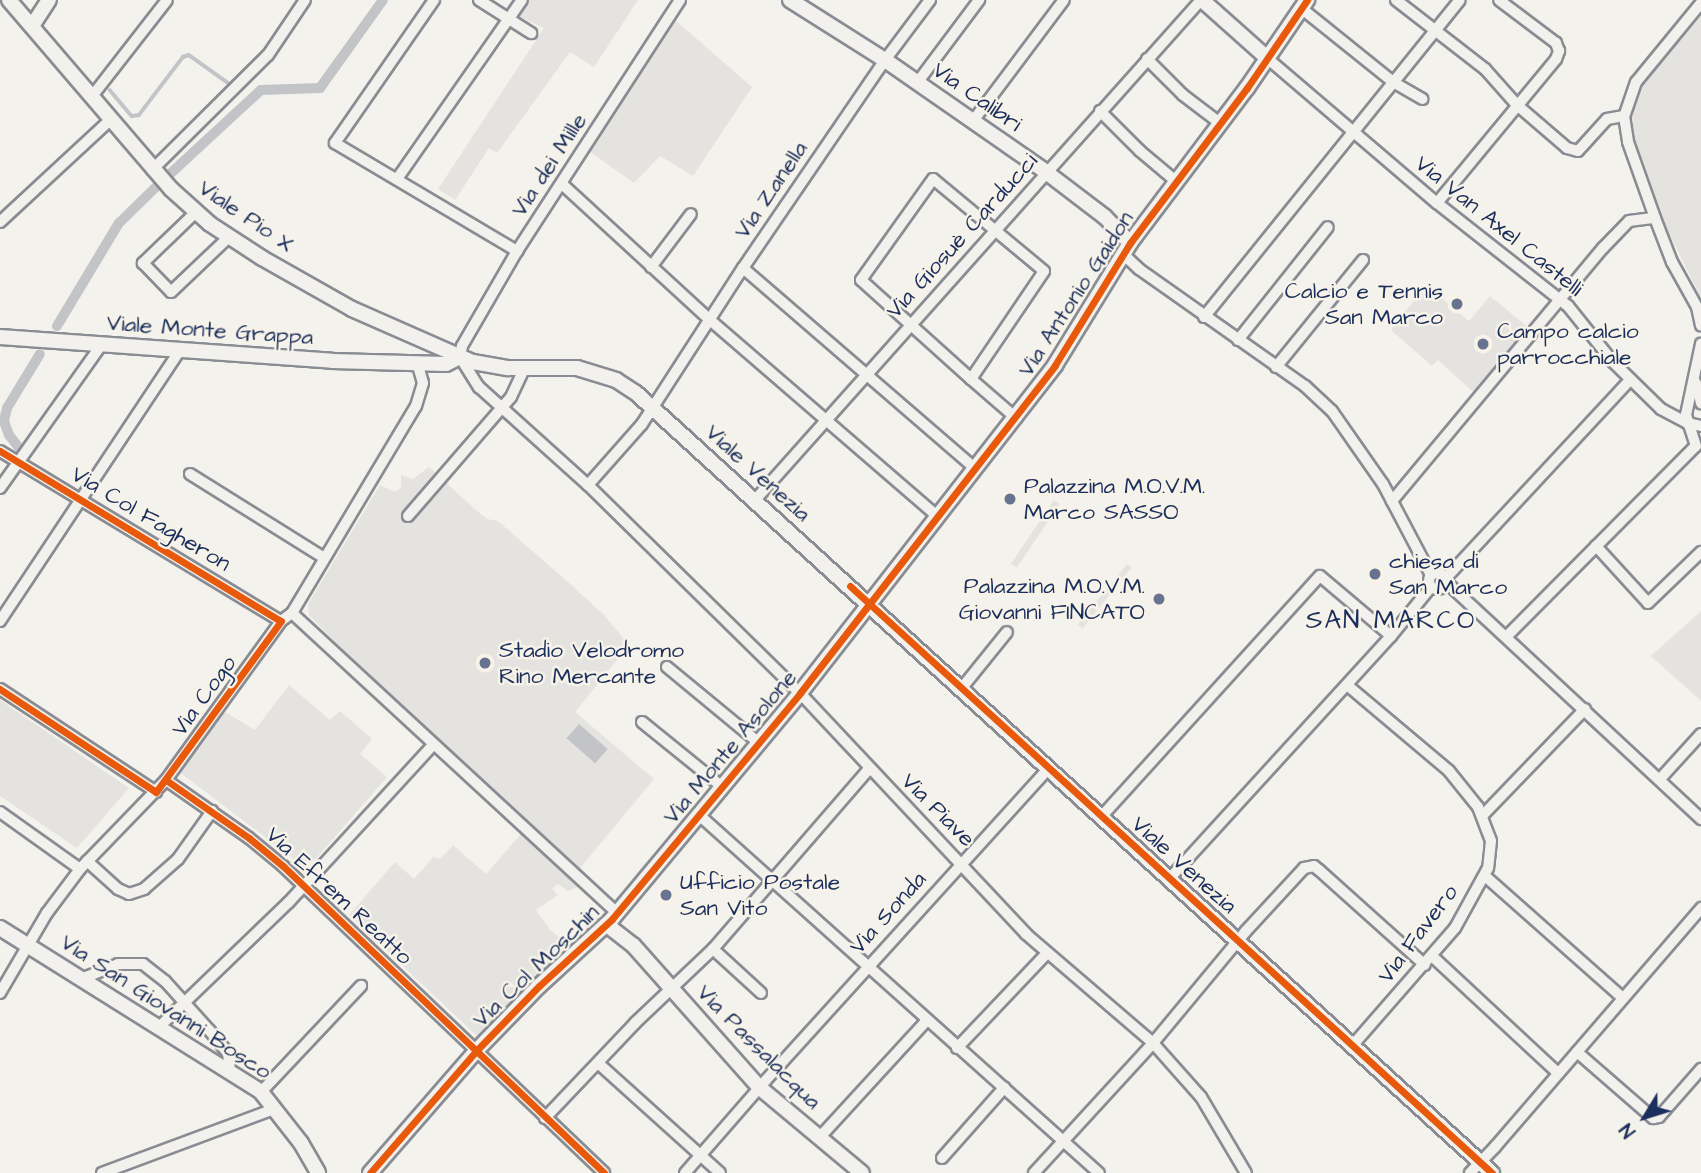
<!DOCTYPE html>
<meta charset="utf-8">
<style>
body{margin:0}
#map{position:relative;width:1701px;height:1173px;overflow:hidden;background:#f4f2ec;font-family:"Architects Daughter",sans-serif}
div>[style]{position:absolute}
[style*='--x']{left:calc(var(--x)*1px);top:calc(var(--y)*1px);width:calc(var(--w)*1px);rotate:calc(var(--a)*1deg)}
.built>*{inset:0;background:#e4e3df;transform-origin:0 0}
.water>*{inset:0;background:#c2c4c8;transform-origin:0 0}
.stream>*{height:3.5px;margin:-1.75px;padding:0 1.75px;transform-origin:1.75px;border-radius:1.75px;background:#c2c4c8}
.canal>*{height:10px;margin:-5px;padding:0 5px;transform-origin:5px;border-radius:5px;background:#c2c4c8}
.roads{filter:drop-shadow(2px 0 #898c92) drop-shadow(-2px 0 #898c92) drop-shadow(0 2px #898c92) drop-shadow(0 -2px #898c92)}
.street>*{height:10px;margin:-5px;padding:0 5px;transform-origin:5px;border-radius:5px;background:#f2f1ed}
.street>.ring{margin:-5px;padding:0;box-sizing:content-box;background:none;border:10px solid #f2f1ed;border-radius:50%}
.secondary>*{height:14px;margin:-7px;padding:0 7px;transform-origin:7px;border-radius:7px;background:#f2f1ed}
.cycleway>*{height:7px;margin:-3.5px;padding:0 3.5px;transform-origin:3.5px;border-radius:3.5px;background:#e8590c}
.dots>*{width:19px;height:19px;translate:-50% -50%;box-sizing:border-box;border:4px solid #f7f3e8;border-radius:50%}
span{translate:-50% -50%;white-space:nowrap;text-align:center;line-height:1.15;-webkit-text-stroke:5px #f7f3e8;paint-order:stroke}
.street-label{font-size:23px;color:#1b2f5e}
.poi-label{font-size:23px;color:#1b2f5e}
.right{translate:-100% -50%;text-align:right}
.left{translate:0 -50%;text-align:left}
.quarter-label{font-size:26px;color:#1b2f5e;letter-spacing:2px}
.north{position:absolute;left:1610px;top:1082px;width:70px;height:70px;-webkit-text-stroke:5px #f7f3e8;paint-order:stroke;rotate:232deg;font-size:19px;font-weight:700;line-height:28px;text-align:center;color:#1b2f5e}
.north::after{content:'';display:block;margin:auto;width:24px;height:32px;background:#1b2f5e;clip-path:polygon(50% 0,100% 100%,50% 72%,0 100%)}
</style>
<div id="map">
<div class="built">
<i style="clip-path:polygon(529px 0,638px 0,594px 67px,570px 52px,497px 153px,489px 148px,455px 200px,438px 189px,544px 28px,518px 16px)"></i>
<i style="clip-path:polygon(1701px 16px,1701px 298px,1660px 215px,1631px 129px,1631px 111px,1640px 88px)"></i>
<i style="clip-path:polygon(675px 20px,752px 87px,693px 176px,660px 156px,634px 183px,590px 152px)"></i>
<i style="clip-path:polygon(1426px 285px,1469px 321px,1490px 296px,1529px 328px,1478px 391px,1473px 392px,1438px 360px,1432px 366px,1391px 330px)"></i>
<i style="clip-path:polygon(429px 467px,477px 511px,487px 519px,498px 521px,569px 583px,604px 615px,629px 645px,575px 712px,654px 779px,576px 873px,480px 781px,474px 770px,372px 680px,309px 615px,308px 604px,380px 485px,395px 492px,401px 488px,401px 475px,413px 479px)"></i>
<i style="left:1054px;top:500px;width:7px;height:77px;rotate:34deg"></i>
<i style="left:1127px;top:564px;width:6px;height:78px;rotate:39deg"></i>
<i style="clip-path:polygon(1701px 611px,1701px 701px,1651px 656px)"></i>
<i style="clip-path:polygon(289px 685px,330px 720px,340px 711px,372px 739px,360px 754px,387px 777px,307px 869px,178px 771px,222px 710px,255px 730px)"></i>
<i style="clip-path:polygon(0 700px,129px 788px,77px 848px,0 796px)"></i>
<i style="clip-path:polygon(521px 834px,581px 886px,568px 891px,558px 884px,552px 889px,558px 895px,536px 910px,551px 931px,570px 945px,478px 1037px,349px 915px,395px 862px,414px 879px,433px 857px,440px 859px,453px 845px,486px 874px)"></i>
</div>
<div class="water">
<i style="left:579px;top:724px;width:38px;height:19px;rotate:41deg"></i>
</div>
<div class="stream">
<i style="--x:110;--y:90;--w:34;--a:50"></i>
<i style="--x:132;--y:116;--w:7;--a:-8"></i>
<i style="--x:139;--y:115;--w:73;--a:-52.8"></i>
<i style="--x:183;--y:57;--w:6;--a:-18"></i>
<i style="--x:189;--y:55;--w:52;--a:35.5"></i>
</div>
<div class="canal">
<i style="--x:171;--y:173;--w:122;--a:-42.7"></i>
<i style="--x:261;--y:90;--w:59;--a:-1.9"></i>
<i style="--x:320;--y:88;--w:108;--a:-54.4"></i>
<i style="--x:57;--y:326;--w:120;--a:-59"></i>
<i style="--x:119;--y:223;--w:52;--a:-44.2"></i>
<i style="--x:20;--y:449;--w:18;--a:-128"></i>
<i style="--x:9;--y:435;--w:15;--a:-110"></i>
<i style="--x:4;--y:421;--w:13;--a:-77"></i>
<i style="--x:7;--y:408;--w:63;--a:-58.6"></i>
</div>
<div class="roads">
<div class="street">
<i style="--x:434;--y:0;--w:174;--a:124.7"></i>
<i style="--x:335;--y:143;--w:212;--a:30.7"></i>
<i style="--x:479;--y:0;--w:62;--a:32.4"></i>
<i style="--x:680;--y:0;--w:299;--a:123"></i>
<i style="--x:517;--y:251;--w:110;--a:120.1"></i>
<i style="--x:462;--y:346;--w:11;--a:100"></i>
<i style="--x:460;--y:357;--w:36;--a:58"></i>
<i style="--x:479;--y:387;--w:147;--a:42"></i>
<i style="--x:588;--y:485;--w:297;--a:44.5"></i>
<i style="--x:800;--y:693;--w:330;--a:46.8"></i>
<i style="--x:1026;--y:934;--w:167;--a:40.6"></i>
<i style="--x:1153;--y:1043;--w:72;--a:48.4"></i>
<i style="--x:1201;--y:1097;--w:88;--a:59.4"></i>
<i style="--x:1396;--y:0;--w:113;--a:37.8"></i>
<i style="--x:1485;--y:69;--w:48;--a:48.4"></i>
<i style="--x:1517;--y:105;--w:66;--a:40.7"></i>
<i style="--x:1567;--y:148;--w:11;--a:15"></i>
<i style="--x:1578;--y:151;--w:43;--a:-47.8"></i>
<i style="--x:1607;--y:119;--w:17;--a:-10"></i>
<i style="--x:1701;--y:3;--w:102;--a:129.4"></i>
<i style="--x:1636;--y:82;--w:36;--a:109"></i>
<i style="--x:1624;--y:116;--w:26;--a:81"></i>
<i style="--x:1628;--y:142;--w:81;--a:70.4"></i>
<i style="--x:1655;--y:218;--w:47;--a:68.9"></i>
<i style="--x:1672;--y:262;--w:51;--a:60.9"></i>
<i style="--x:1697;--y:307;--w:19;--a:78"></i>
<i style="--x:1301;--y:8;--w:118;--a:38.8"></i>
<i style="--x:1393;--y:82;--w:34;--a:30"></i>
<i style="--x:1267;--y:58;--w:223;--a:40.5"></i>
<i style="--x:1437;--y:203;--w:167;--a:38.2"></i>
<i style="--x:1568;--y:306;--w:72;--a:51.2"></i>
<i style="--x:1613;--y:362;--w:67;--a:44.4"></i>
<i style="--x:1661;--y:409;--w:30;--a:28"></i>
<i style="--x:1687;--y:423;--w:14;--a:12"></i>
<i style="--x:1147;--y:59;--w:51;--a:45"></i>
<i style="--x:1183;--y:95;--w:48;--a:37.3"></i>
<i style="--x:917;--y:83;--w:104;--a:-53.2"></i>
<i style="--x:93;--y:95;--w:120;--a:-52.1"></i>
<i style="--x:1100;--y:111;--w:57;--a:45"></i>
<i style="--x:1140;--y:151;--w:48;--a:40"></i>
<i style="--x:973;--y:121;--w:151;--a:-53.1"></i>
<i style="--x:152;--y:170;--w:163;--a:-44.8"></i>
<i style="--x:268;--y:55;--w:66;--a:-56.1"></i>
<i style="--x:397;--y:179;--w:218;--a:-55.1"></i>
<i style="--x:562;--y:184;--w:201;--a:42.6"></i>
<i style="--x:710;--y:320;--w:300;--a:40.8"></i>
<i style="--x:1437;--y:203;--w:187;--a:-50.4"></i>
<i style="--x:1556;--y:59;--w:9;--a:-69"></i>
<i style="--x:1559;--y:51;--w:9;--a:-111"></i>
<i style="--x:1556;--y:43;--w:71;--a:-143"></i>
<i style="--x:196;--y:212;--w:74;--a:136.1"></i>
<i style="--x:143;--y:263;--w:40;--a:46"></i>
<i style="--x:171;--y:292;--w:80;--a:-43.5"></i>
<i style="--x:0;--y:222;--w:149;--a:-42.8"></i>
<i style="--x:1123;--y:254;--w:22;--a:43"></i>
<i style="--x:1139;--y:269;--w:203;--a:35.2"></i>
<i style="--x:1305;--y:386;--w:37;--a:43"></i>
<i style="--x:1332;--y:411;--w:89;--a:55.1"></i>
<i style="--x:1383;--y:484;--w:103;--a:62.2"></i>
<i style="--x:651;--y:267;--w:66;--a:-53"></i>
<i style="--x:743;--y:268;--w:306;--a:40.8"></i>
<i style="--x:1204;--y:317;--w:407;--a:-51.1"></i>
<i style="--x:1238;--y:340;--w:144;--a:-51.5"></i>
<i style="--x:1276;--y:367;--w:138;--a:-50.9"></i>
<i style="--x:971;--y:379;--w:130;--a:-55.9"></i>
<i style="--x:1044;--y:271;--w:144;--a:-140.3"></i>
<i style="--x:933;--y:179;--w:124;--a:125.5"></i>
<i style="--x:861;--y:280;--w:148;--a:42"></i>
<i style="--x:971;--y:379;--w:60;--a:40.9"></i>
<i style="--x:1696;--y:383;--w:21;--a:76"></i>
<i style="--x:0;--y:451;--w:328;--a:31.2"></i>
<i style="--x:190;--y:474;--w:157;--a:32"></i>
<i style="--x:588;--y:485;--w:81;--a:-48.5"></i>
<i style="--x:642;--y:424;--w:186;--a:-57.1"></i>
<i style="--x:743;--y:268;--w:252;--a:-55.7"></i>
<i style="--x:885;--y:60;--w:75;--a:-53.1"></i>
<i style="--x:0;--y:488;--w:176;--a:-54.7"></i>
<i style="--x:755;--y:500;--w:670;--a:-48.27"></i>
<i style="--x:1392;--y:501;--w:329;--a:-50.2"></i>
<i style="--x:1603;--y:248;--w:37;--a:-46"></i>
<i style="--x:1629;--y:221;--w:26;--a:-7"></i>
<i style="--x:408;--y:516;--w:157;--a:-49.1"></i>
<i style="--x:511;--y:397;--w:33;--a:-65"></i>
<i style="--x:1596;--y:546;--w:77;--a:47.6"></i>
<i style="--x:1648;--y:603;--w:74;--a:-43.9"></i>
<i class="ring" style="left:1429px;top:573px;width:6px;height:6px"></i>
<i style="--x:1445;--y:579;--w:272;--a:-47.1"></i>
<i style="--x:1445;--y:581;--w:350;--a:42.9"></i>
<i style="--x:292;--y:613;--w:442;--a:42.7"></i>
<i style="--x:0;--y:621;--w:323;--a:-56.4"></i>
<i style="--x:1506;--y:637;--w:269;--a:-45.2"></i>
<i style="--x:1696;--y:446;--w:33;--a:-108"></i>
<i style="--x:1686;--y:415;--w:73;--a:-78.1"></i>
<i style="--x:667;--y:667;--w:118;--a:39.5"></i>
<i style="--x:1347;--y:685;--w:133;--a:40.1"></i>
<i style="--x:1449;--y:771;--w:46;--a:51.1"></i>
<i style="--x:1478;--y:807;--w:36;--a:69"></i>
<i style="--x:1491;--y:841;--w:27;--a:96"></i>
<i style="--x:1488;--y:868;--w:68;--a:118.8"></i>
<i style="--x:1455;--y:928;--w:155;--a:131.1"></i>
<i style="--x:0;--y:689;--w:187;--a:33.4"></i>
<i style="--x:961;--y:689;--w:73;--a:-51.1"></i>
<i style="--x:642;--y:722;--w:102;--a:39"></i>
<i style="--x:1660;--y:779;--w:61;--a:-47.7"></i>
<i style="--x:166;--y:780;--w:101;--a:34.9"></i>
<i style="--x:249;--y:838;--w:44;--a:39.5"></i>
<i style="--x:283;--y:866;--w:444;--a:43.7"></i>
<i style="--x:0;--y:812;--w:98;--a:35.5"></i>
<i style="--x:698;--y:814;--w:538;--a:41.84"></i>
<i style="--x:1483;--y:815;--w:147;--a:-46.1"></i>
<i style="--x:1102;--y:816;--w:324;--a:-47.8"></i>
<i style="--x:1320;--y:576;--w:93;--a:40.2"></i>
<i style="--x:87;--y:861;--w:42;--a:42.1"></i>
<i style="--x:118;--y:889;--w:12;--a:24"></i>
<i style="--x:129;--y:894;--w:16;--a:-18"></i>
<i style="--x:144;--y:889;--w:45;--a:-41.4"></i>
<i style="--x:178;--y:859;--w:59;--a:-54.7"></i>
<i style="--x:1485;--y:876;--w:184;--a:41.5"></i>
<i style="--x:1170;--y:878;--w:328;--a:-47.6"></i>
<i style="--x:1391;--y:636;--w:63;--a:-50.8"></i>
<i style="--x:713;--y:949;--w:65;--a:42.5"></i>
<i style="--x:1433;--y:957;--w:171;--a:42.9"></i>
<i style="--x:81;--y:979;--w:40;--a:-22"></i>
<i style="--x:118;--y:964;--w:25;--a:0"></i>
<i style="--x:143;--y:964;--w:28;--a:38"></i>
<i style="--x:165;--y:981;--w:67;--a:48"></i>
<i style="--x:210;--y:1031;--w:28;--a:51"></i>
<i style="--x:228;--y:1053;--w:18;--a:84"></i>
<i style="--x:0;--y:993;--w:93;--a:-59.6"></i>
<i style="--x:47;--y:913;--w:55;--a:-53.1"></i>
<i style="--x:80;--y:869;--w:124;--a:-46"></i>
<i style="--x:166;--y:780;--w:196;--a:-54.1"></i>
<i style="--x:281;--y:621;--w:14;--a:-36"></i>
<i style="--x:292;--y:613;--w:241;--a:-59.1"></i>
<i style="--x:416;--y:406;--w:24;--a:-73"></i>
<i style="--x:423;--y:383;--w:22;--a:-106"></i>
<i style="--x:159;--y:1027;--w:180;--a:-43.9"></i>
<i style="--x:289;--y:902;--w:213;--a:-47.5"></i>
<i style="--x:957;--y:1048;--w:131;--a:-46.5"></i>
<i style="--x:1577;--y:1052;--w:101;--a:41"></i>
<i style="--x:1653;--y:1118;--w:6;--a:-9"></i>
<i style="--x:1659;--y:1117;--w:64;--a:-48.8"></i>
<i style="--x:598;--y:1063;--w:164;--a:42"></i>
<i style="--x:261;--y:1092;--w:146;--a:-46.7"></i>
<i style="--x:545;--y:1118;--w:131;--a:-46.5"></i>
<i style="--x:635;--y:1023;--w:108;--a:-43.5"></i>
<i style="--x:713;--y:949;--w:238;--a:-49.1"></i>
<i style="--x:819;--y:1138;--w:160;--a:-47.5"></i>
<i style="--x:942;--y:1158;--w:94;--a:-48.5"></i>
<i style="--x:102;--y:1173;--w:184;--a:-20.4"></i>
<i style="--x:685;--y:1173;--w:123;--a:-48.9"></i>
<i style="--x:766;--y:1080;--w:421;--a:-47.8"></i>
<i style="--x:1034;--y:1173;--w:176;--a:-47.5"></i>
<i style="--x:1153;--y:1043;--w:144;--a:-50.3"></i>
<i style="--x:1245;--y:932;--w:87;--a:-47.3"></i>
<i style="--x:1304;--y:868;--w:10;--a:-11"></i>
<i style="--x:1314;--y:866;--w:6;--a:39"></i>
<i style="--x:1319;--y:870;--w:142;--a:41.9"></i>
<i style="--x:1470;--y:1173;--w:36;--a:-46"></i>
<i style="--x:1495;--y:1147;--w:316;--a:-49.2"></i>
</div>
<div class="secondary">
<i style="--x:9;--y:0;--w:249;--a:49.4"></i>
<i style="--x:171;--y:189;--w:52;--a:41.9"></i>
<i style="--x:210;--y:224;--w:62;--a:33.2"></i>
<i style="--x:262;--y:258;--w:103;--a:29.5"></i>
<i style="--x:352;--y:309;--w:132;--a:23.7"></i>
<i style="--x:473;--y:362;--w:36;--a:10"></i>
<i style="--x:508;--y:368;--w:69;--a:0"></i>
<i style="--x:577;--y:368;--w:41;--a:17.1"></i>
<i style="--x:616;--y:380;--w:24;--a:33"></i>
<i style="--x:636;--y:393;--w:1158;--a:42.34"></i>
<i style="--x:790;--y:0;--w:112;--a:32.3"></i>
<i style="--x:885;--y:60;--w:196;--a:34.8"></i>
<i style="--x:1046;--y:172;--w:74;--a:37.3"></i>
<i style="--x:1105;--y:217;--w:36;--a:46"></i>
<i style="--x:1202;--y:0;--w:87;--a:41.7"></i>
<i style="--x:32;--y:26;--w:31;--a:-57"></i>
<i style="--x:0;--y:337;--w:333;--a:4.1"></i>
<i style="--x:332;--y:361;--w:114;--a:1.5"></i>
<i style="--x:446;--y:364;--w:16;--a:-27"></i>
<i style="--x:607;--y:925;--w:33;--a:38"></i>
<i style="--x:633;--y:945;--w:190;--a:48.4"></i>
<i style="--x:759;--y:1087;--w:134;--a:39.9"></i>
<i style="--x:0;--y:928;--w:308;--a:32.1"></i>
<i style="--x:261;--y:1092;--w:65;--a:51.9"></i>
<i style="--x:301;--y:1143;--w:34;--a:60"></i>
<i style="--x:370;--y:1173;--w:160;--a:-49"></i>
<i style="--x:475;--y:1052;--w:92;--a:-45.9"></i>
<i style="--x:539;--y:986;--w:99;--a:-42.5"></i>
<i style="--x:612;--y:919;--w:294;--a:-50.2"></i>
<i style="--x:800;--y:693;--w:415;--a:-52.1"></i>
<i style="--x:1055;--y:365;--w:143;--a:-58.4"></i>
<i style="--x:1130;--y:243;--w:194;--a:-53"></i>
<i style="--x:1247;--y:88;--w:107;--a:-55.7"></i>
</div>
</div>
<div class="cycleway">
<i style="--x:0;--y:451;--w:328;--a:31.2"></i>
<i style="--x:281;--y:621;--w:212;--a:126.2"></i>
<i style="--x:156;--y:792;--w:187;--a:-146.6"></i>
<i style="--x:850;--y:586;--w:870;--a:42.44"></i>
<i style="--x:166;--y:780;--w:101;--a:34.9"></i>
<i style="--x:249;--y:838;--w:44;--a:39.5"></i>
<i style="--x:283;--y:866;--w:444;--a:43.7"></i>
<i style="--x:370;--y:1173;--w:160;--a:-49"></i>
<i style="--x:475;--y:1052;--w:92;--a:-45.9"></i>
<i style="--x:539;--y:986;--w:99;--a:-42.5"></i>
<i style="--x:612;--y:919;--w:294;--a:-50.2"></i>
<i style="--x:800;--y:693;--w:415;--a:-52.1"></i>
<i style="--x:1055;--y:365;--w:143;--a:-58.4"></i>
<i style="--x:1130;--y:243;--w:194;--a:-53"></i>
<i style="--x:1247;--y:88;--w:107;--a:-55.7"></i>
</div>
<div class="dots">
<i style="left:1457px;top:304px;background:#677390"></i>
<i style="left:1483px;top:344px;background:#677390"></i>
<i style="left:1010px;top:499px;background:#677390"></i>
<i style="left:1375px;top:574px;background:#677390"></i>
<i style="left:1159px;top:599px;background:#677390"></i>
<i style="left:485px;top:663px;background:#677390"></i>
<i style="left:666px;top:895px;background:#677390"></i>
</div>
<div class="street-label">
<span style="left:977px;top:97px;rotate:35deg">Via Calibri</span>
<span style="left:549px;top:165px;rotate:-57deg">Via dei Mille</span>
<span style="left:771px;top:190px;rotate:-56deg">Via Zanella</span>
<span style="left:246px;top:216px;rotate:34deg">Viale Pio X</span>
<span style="left:1499px;top:226px;rotate:39deg">Via Van Axel Castelli</span>
<span style="left:962px;top:236px;rotate:-48deg">Via Giosuè Carducci</span>
<span style="left:1076px;top:294px;rotate:-57deg">Via Antonio Gaidon</span>
<span style="left:210px;top:330px;rotate:4deg">Viale Monte Grappa</span>
<span style="left:758px;top:473px;rotate:42deg">Viale Venezia</span>
<span style="left:151px;top:519px;rotate:31deg">Via Col Fagheron</span>
<span style="left:204px;top:696px;rotate:-54deg">Via Cogo</span>
<span style="left:730px;top:747px;rotate:-50deg">Via Monte Asolone</span>
<span style="left:938px;top:810px;rotate:45deg">Via Piave</span>
<span style="left:1184px;top:865px;rotate:42deg">Viale Venezia</span>
<span style="left:339px;top:896px;rotate:43deg">Via Efrem Reatto</span>
<span style="left:888px;top:913px;rotate:-48deg">Via Sonda</span>
<span style="left:1418px;top:934px;rotate:-53deg">Via Favero</span>
<span style="left:536px;top:966px;rotate:-44deg">Via Col Moschin</span>
<span style="left:166px;top:1007px;rotate:33deg">Via San Giovanni Bosco</span>
<span style="left:759px;top:1047px;rotate:45deg">Via Passalacqua</span>
</div>
<div class="poi-label">
<span class="right" style="left:1443px;top:304px">Calcio e Tennis<br>San Marco</span>
<span class="left" style="left:1497px;top:344px">Campo calcio<br>parrocchiale</span>
<span class="left" style="left:1024px;top:499px">Palazzina M.O.V.M.<br>Marco SASSO</span>
<span class="left" style="left:1389px;top:574px">chiesa di<br>San Marco</span>
<span class="right" style="left:1145px;top:599px">Palazzina M.O.V.M.<br>Giovanni FINCATO</span>
<span class="left" style="left:499px;top:663px">Stadio Velodromo<br>Rino Mercante</span>
<span class="left" style="left:680px;top:895px">Ufficio Postale<br>San Vito</span>
</div>
<div class="quarter-label">
<span style="left:1391px;top:621px">SAN MARCO</span>
</div>
<div class="north">N</div>
</div>
